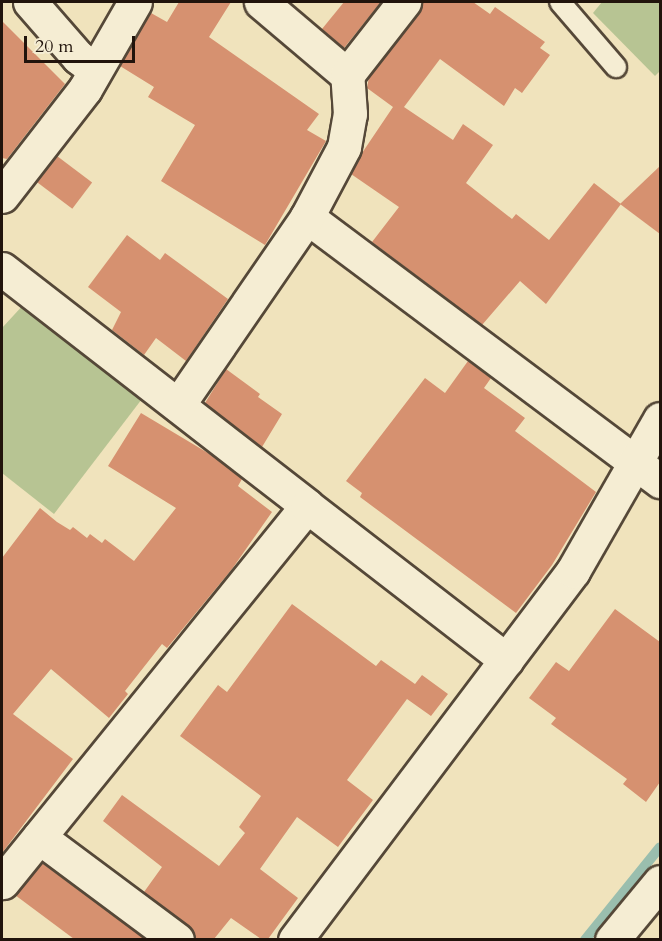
<!DOCTYPE html>
<style>
body{margin:0}
#map{position:relative;width:662px;height:941px;overflow:hidden;background:#f0e3bc;font-family:Cardo,serif}
div>[style]{position:absolute}
[style*='--x']{left:calc(var(--x)*1px);top:calc(var(--y)*1px);width:calc(var(--w)*1px);rotate:calc(var(--a)*1deg)}
.green>*{inset:0;background:#b7c493}
.stream>*{height:10px;margin:-5px;padding:0 5px;transform-origin:5px;border-radius:5px;background:#9abeae}
.building>*{inset:0;background:#d69170;transform-origin:0 0}
.roads{filter:drop-shadow(2px 0 #554838) drop-shadow(-2px 0 #554838) drop-shadow(0 2px #554838) drop-shadow(0 -2px #554838)}
.lane>*{height:20px;margin:-10px;padding:0 10px;transform-origin:10px;border-radius:10px;background:#f5edd3}
.street>*{height:33px;margin:-16.5px;padding:0 16.5px;transform-origin:16.5px;border-radius:16.5px;background:#f5edd3}
span{translate:-50% -50%;white-space:nowrap;text-align:center;line-height:1.15;-webkit-text-stroke:6px #f5edd3;paint-order:stroke}
.frame{position:absolute;inset:0;border:3px solid #21140c;pointer-events:none}
.scale{position:absolute;left:24px;top:36px;width:111px;height:27px;box-sizing:border-box;border:3px solid #21140c;border-top:0;padding-left:8px;font-size:18px;line-height:21px;white-space:nowrap;color:#21140c;-webkit-text-stroke:4px #f5edd3;paint-order:stroke}
</style>
<div id="map">
<div class="green">
<i style="clip-path:polygon(602px 2px,660px 2px,660px 71px,655px 76px,593px 13px)"></i>
<i style="clip-path:polygon(25px 303px,145px 395px,54px 514px,2px 473px,2px 328px)"></i>
</div>
<div class="stream">
<i style="--x:585;--y:940;--w:119;--a:-51.1"></i>
</div>
<div class="building">
<i style="clip-path:polygon(179px 2px,231px 2px,209px 37px,319px 114px,307px 130px,326px 141px,265px 245px,161px 181px,195px 125px,148px 97px,154px 87px,120px 66px,151px 13px,167px 22px)"></i>
<i style="clip-path:polygon(344px 2px,381px 2px,344px 48px,322px 29px)"></i>
<i style="clip-path:polygon(422px 2px,473px 2px,490px 14px,495px 7px,545px 42px,540px 48px,550px 55px,522px 93px,515px 88px,504px 106px,440px 59px,404px 107px,453px 140px,463px 124px,493px 145px,466px 183px,512px 219px,516px 214px,549px 240px,594px 183px,621px 204px,546px 304px,520px 281px,482px 325px,372px 242px,399px 207px,351px 174px,362px 153px,393px 107px,367px 88px,369px 77px,419px 14px)"></i>
<i style="clip-path:polygon(2px 21px,65px 84px,7px 159px,2px 158px)"></i>
<i style="left:57px;top:156px;width:44px;height:33px;rotate:37deg"></i>
<i style="clip-path:polygon(660px 166px,660px 234px,620px 204px)"></i>
<i style="clip-path:polygon(127px 235px,160px 260px,165px 253px,228px 299px,186px 361px,156px 338px,144px 355px,112px 330px,121px 312px,88px 287px)"></i>
<i style="clip-path:polygon(468px 361px,491px 378px,484px 388px,525px 418px,515px 431px,596px 492px,552px 565px,516px 613px,360px 497px,362px 493px,346px 481px,425px 378px,445px 393px)"></i>
<i style="clip-path:polygon(226px 369px,260px 394px,258px 397px,282px 414px,262px 447px,205px 403px)"></i>
<i style="clip-path:polygon(141px 413px,213px 456px,242px 479px,238px 486px,272px 512px,232px 569px,167px 648px,162px 644px,125px 691px,128px 694px,109px 718px,51px 669px,13px 714px,73px 759px,2px 853px,2px 558px,40px 508px,57px 522px,70px 530px,73px 527px,87px 538px,90px 534px,102px 543px,105px 539px,134px 561px,176px 508px,108px 466px)"></i>
<i style="clip-path:polygon(292px 604px,376px 666px,381px 660px,415px 684px,422px 675px,448px 694px,431px 716px,407px 699px,347px 780px,373px 800px,338px 847px,297px 817px,260px 869px,298px 898px,268px 939px,261px 939px,231px 918px,214px 939px,195px 939px,188px 925px,144px 892px,162px 867px,103px 821px,122px 795px,219px 866px,245px 833px,239px 827px,261px 796px,180px 736px,218px 685px,227px 692px)"></i>
<i style="clip-path:polygon(615px 609px,660px 642px,660px 782px,646px 802px,623px 784px,627px 779px,551px 724px,556px 718px,529px 698px,556px 662px,569px 671px)"></i>
<i style="clip-path:polygon(42px 863px,145px 939px,74px 939px,15px 895px)"></i>
</div>
<div class="roads">
<div class="lane">
<i style="--x:560;--y:2;--w:86;--a:49.3"></i>
</div>
<div class="street">
<i style="--x:30;--y:2;--w:73;--a:48.9"></i>
<i style="--x:78;--y:57;--w:21;--a:37"></i>
<i style="--x:261;--y:2;--w:113;--a:40.3"></i>
<i style="--x:2;--y:196;--w:135;--a:-52.2"></i>
<i style="--x:85;--y:89;--w:100;--a:-60.1"></i>
<i style="--x:307;--y:217;--w:441;--a:36.8"></i>
<i style="--x:2;--y:269;--w:386;--a:37.8"></i>
<i style="--x:307;--y:506;--w:484;--a:129"></i>
<i style="--x:178;--y:405;--w:228;--a:-55.5"></i>
<i style="--x:307;--y:217;--w:79;--a:-62.1"></i>
<i style="--x:344;--y:147;--w:34;--a:-80"></i>
<i style="--x:350;--y:114;--w:39;--a:-94"></i>
<i style="--x:347;--y:75;--w:93;--a:-52"></i>
<i style="--x:307;--y:506;--w:252;--a:37.7"></i>
<i style="--x:39;--y:837;--w:172;--a:36.7"></i>
<i style="--x:295;--y:940;--w:462;--a:-53"></i>
<i style="--x:573;--y:571;--w:175;--a:-60.2"></i>
<i style="--x:612;--y:940;--w:75;--a:-50.4"></i>
</div>
</div>
<div class="frame"></div>
<div class="scale">20 m</div>
</div>
